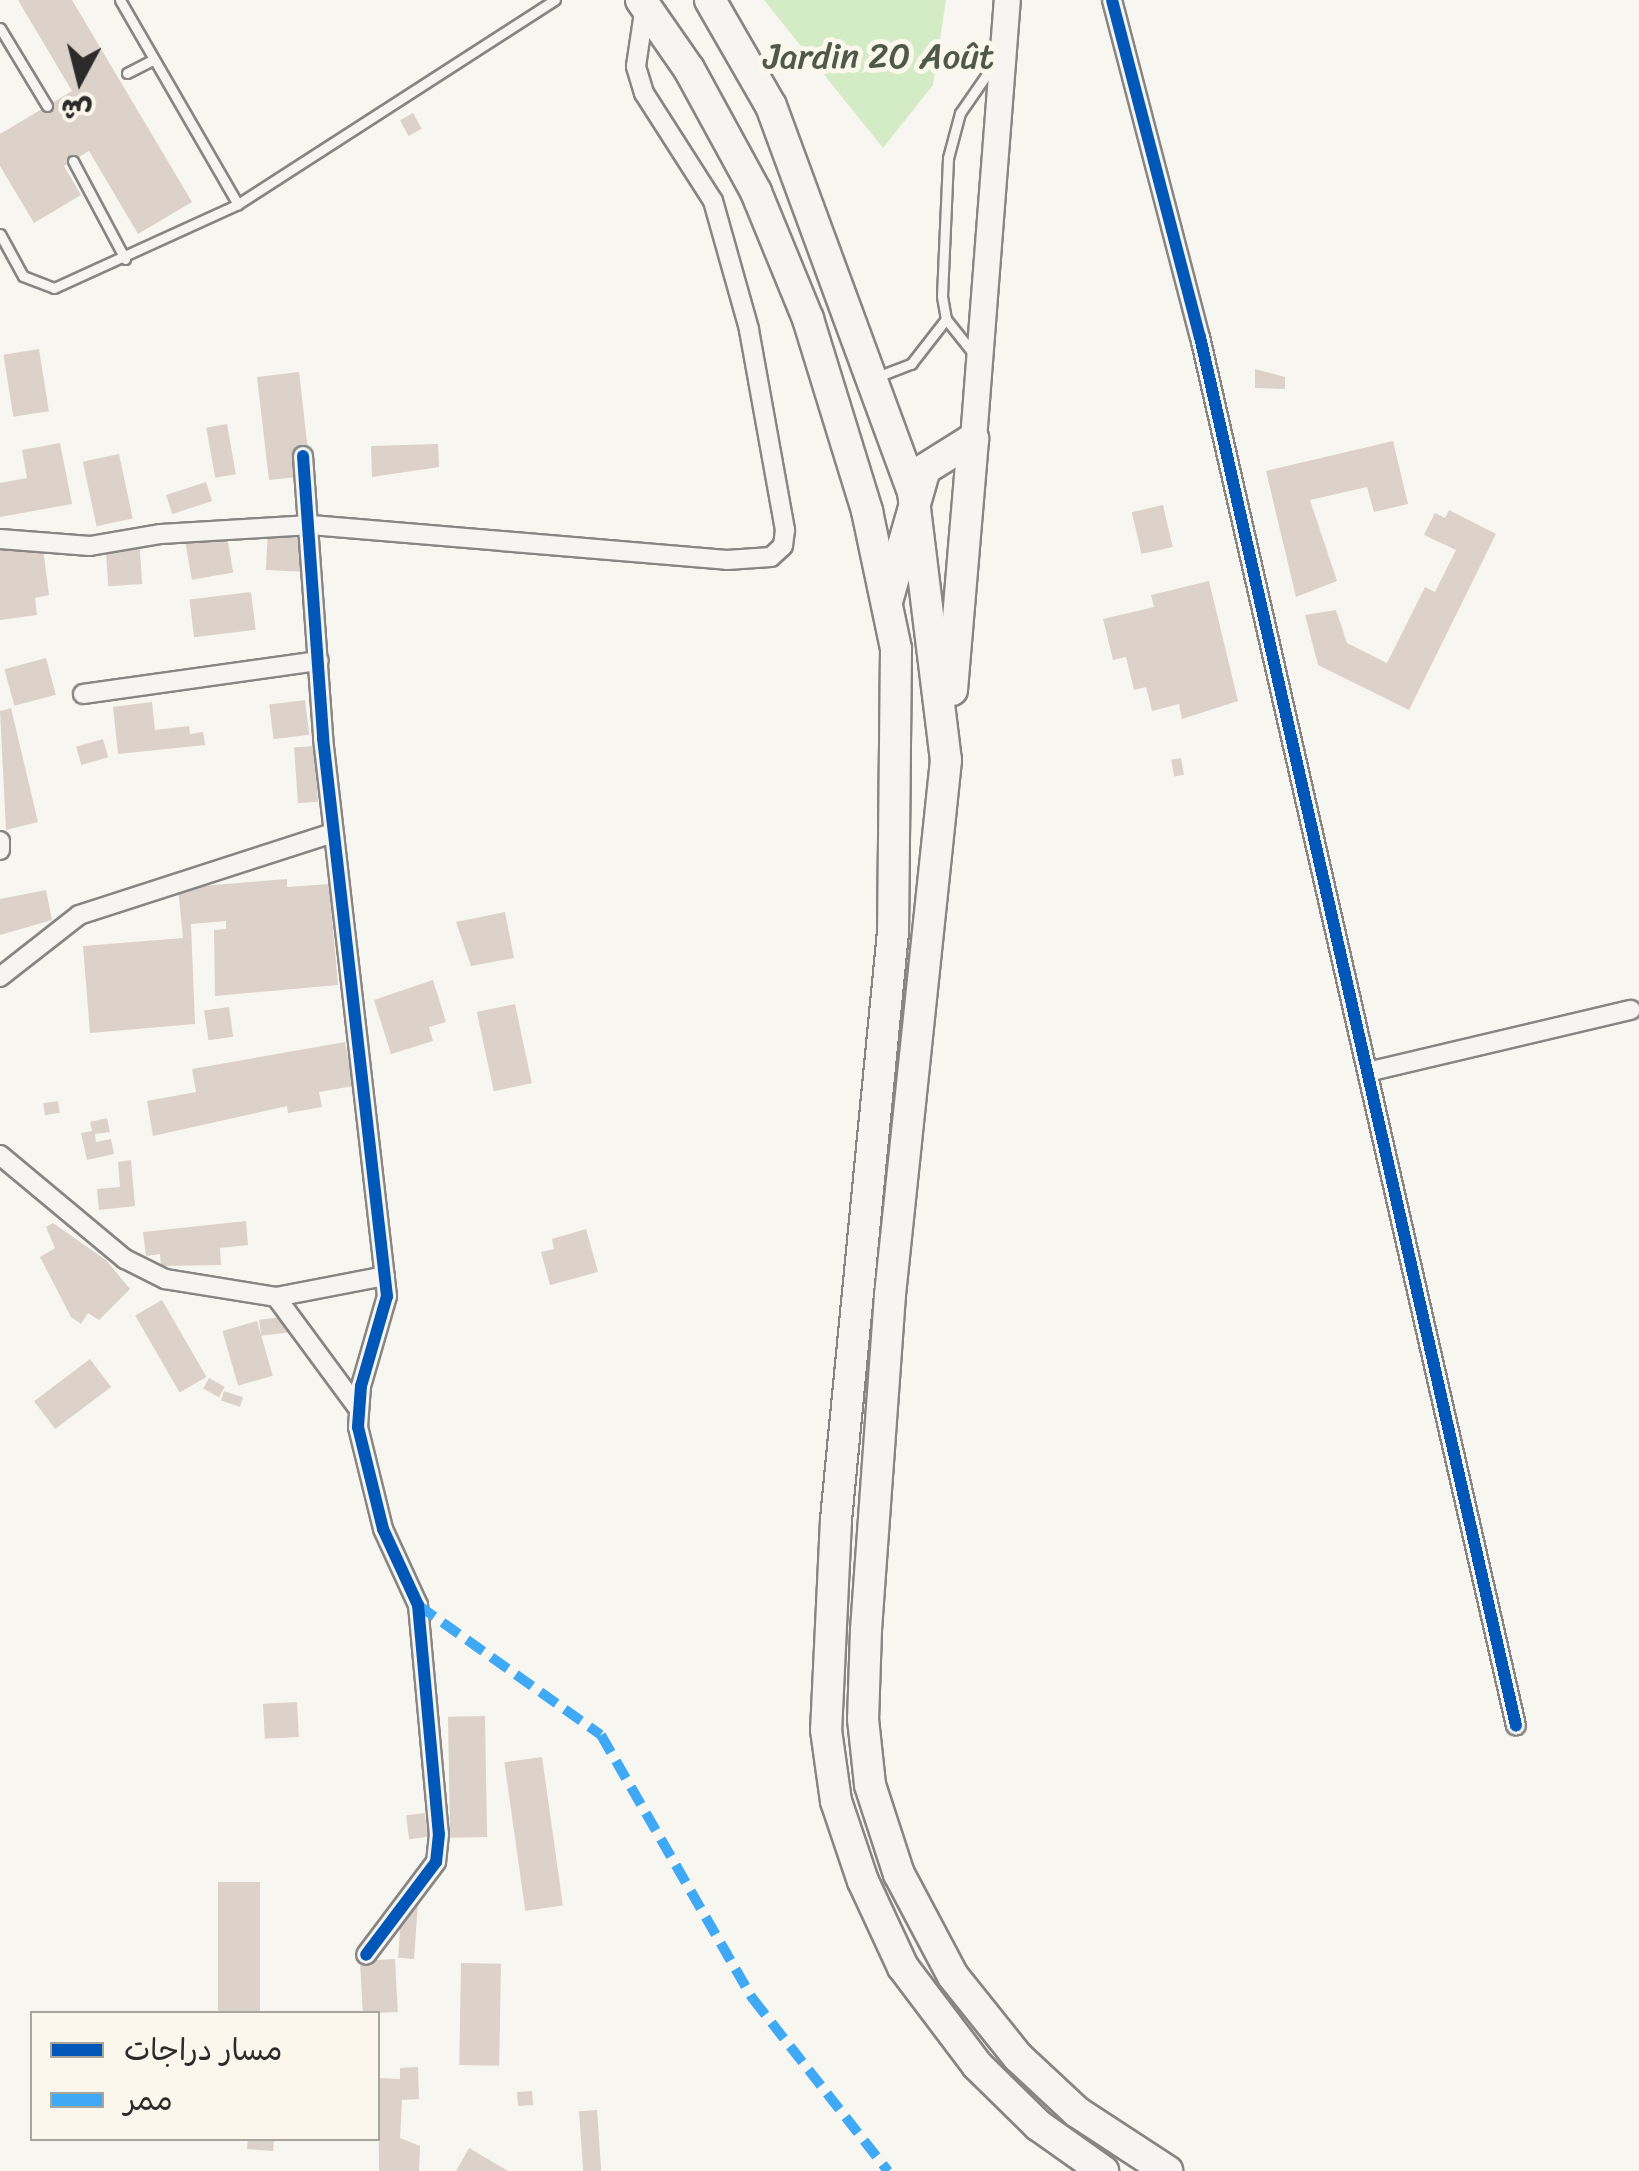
<!DOCTYPE html>
<meta charset="utf-8">
<style>
body{margin:0}
#map{position:relative;width:1639px;height:2171px;overflow:hidden;background:#f8f6f0;font-family:Sriracha,"Playpen Sans Arabic",sans-serif}
div>[style]{position:absolute}
[style*='--x']{left:calc(var(--x)*1px);top:calc(var(--y)*1px);width:calc(var(--w)*1px);rotate:calc(var(--a)*1deg)}
.green>*{inset:0;background:#d3ecc5}
.building>*{inset:0;background:#dcd2ca;transform-origin:0 0}
.roads{filter:drop-shadow(2px 0 #878684) drop-shadow(-2px 0 #878684) drop-shadow(0 2px #878684) drop-shadow(0 -2px #878684)}
.service>*{height:9px;margin:-4.5px;padding:0 4.5px;transform-origin:4.5px;border-radius:4.5px;background:#f6f5f1}
.minor>*{height:18px;margin:-9px;padding:0 9px;transform-origin:9px;border-radius:9px;background:#f6f5f1}
.secondary>*{height:25px;margin:-12.5px;padding:0 12.5px;transform-origin:12.5px;border-radius:12.5px;background:#f6f5f1}
.trunk>*{height:30px;margin:-15px;padding:0 15px;transform-origin:15px;border-radius:15px;background:#f6f5f1}
.quiet>*{height:10px;margin-top:-5px;transform-origin:0;background:repeating-linear-gradient(90deg,#3fa9f5 0 20px,transparent 0 30px)}
.cycleway>*{height:12px;margin:-6px;padding:0 6px;transform-origin:6px;border-radius:6px;background:#0057b8}
span{translate:-50% -50%;white-space:nowrap;text-align:center;line-height:1.15;-webkit-text-stroke:10px #fbf7ec;paint-order:stroke}
.park-label{font-size:35px;color:#4d5949}
.legend{position:absolute;left:30px;top:2011px;width:350px;height:130px;box-sizing:border-box;background:#fbf7ec;border:2px solid #a8a59f;margin:0;padding:12px 18px;list-style:none;font-size:30px;color:#2b2b2b}
.legend li{display:flex;align-items:center;gap:20px;height:50px}
.legend b{width:50px;border:2px solid #a8a59f}
.north{position:absolute;left:30px;top:30px;width:100px;height:100px;-webkit-text-stroke:8px #fbf7ec;paint-order:stroke;rotate:187deg;font-size:28px;font-weight:700;line-height:40px;text-align:center;color:#2b2b2b}
.north::after{content:'';display:block;margin:auto;width:35px;height:45px;background:#2b2b2b;clip-path:polygon(50% 0,100% 100%,50% 72%,0 100%)}
</style>
<div id="map">
<div class="green">
<i style="clip-path:polygon(764px 0,946px 0,933px 85px,883px 148px)"></i>
</div>
<div class="building">
<i style="clip-path:polygon(18px 0,72px 0,192px 202px,138px 234px,89px 151px,64px 166px,81px 195px,34px 223px,0 166px,0 134px,72px 91px)"></i>
<i style="left:413px;top:113px;width:18px;height:15px;rotate:61deg"></i>
<i style="left:39px;top:349px;width:63px;height:36px;rotate:81deg"></i>
<i style="clip-path:polygon(1255px 369px,1285px 377px,1285px 389px,1255px 388px)"></i>
<i style="clip-path:polygon(299px 372px,308px 451px,298px 477px,269px 480px,257px 377px)"></i>
<i style="left:227px;top:424px;width:51px;height:21px;rotate:80deg"></i>
<i style="clip-path:polygon(1393px 441px,1408px 504px,1374px 512px,1367px 487px,1310px 500px,1337px 581px,1296px 597px,1266px 471px)"></i>
<i style="clip-path:polygon(60px 443px,72px 504px,0 517px,0 483px,27px 478px,22px 450px)"></i>
<i style="clip-path:polygon(438px 444px,439px 467px,372px 477px,371px 446px)"></i>
<i style="left:119px;top:454px;width:66px;height:37px;rotate:78deg"></i>
<i style="left:206px;top:482px;width:20px;height:42px;rotate:72deg"></i>
<i style="left:1163px;top:505px;width:43px;height:32px;rotate:77deg"></i>
<i style="clip-path:polygon(1449px 510px,1496px 534px,1409px 710px,1318px 665px,1305px 615px,1336px 610px,1347px 643px,1387px 663px,1425px 587px,1435px 592px,1456px 550px,1424px 535px,1435px 513px,1445px 518px)"></i>
<i style="left:268px;top:529px;width:36px;height:41px;rotate:3deg"></i>
<i style="clip-path:polygon(41px 532px,49px 595px,35px 598px,37px 615px,0 620px,0 539px)"></i>
<i style="left:227px;top:537px;width:36px;height:42px;rotate:80deg"></i>
<i style="left:139px;top:538px;width:46px;height:34px;rotate:86deg"></i>
<i style="clip-path:polygon(1209px 581px,1238px 701px,1182px 719px,1179px 704px,1152px 711px,1146px 687px,1134px 690px,1126px 657px,1113px 660px,1103px 619px,1154px 607px,1151px 595px)"></i>
<i style="left:251px;top:592px;width:38px;height:62px;rotate:83deg"></i>
<i style="left:46px;top:658px;width:38px;height:43px;rotate:75deg"></i>
<i style="left:305px;top:700px;width:35px;height:36px;rotate:83deg"></i>
<i style="clip-path:polygon(152px 702px,155px 730px,189px 726px,190px 734px,203px 732px,205px 745px,118px 754px,113px 707px)"></i>
<i style="clip-path:polygon(11px 708px,38px 822px,6px 830px,0 711px)"></i>
<i style="left:103px;top:739px;width:19px;height:28px;rotate:74deg"></i>
<i style="left:314px;top:746px;width:56px;height:20px;rotate:86deg"></i>
<i style="left:1181px;top:758px;width:17px;height:10px;rotate:80deg"></i>
<i style="clip-path:polygon(287px 879px,287px 887px,329px 884px,338px 985px,215px 996px,214px 930px,226px 929px,226px 921px,191px 924px,195px 1024px,90px 1033px,83px 946px,183px 938px,178px 888px)"></i>
<i style="clip-path:polygon(46px 890px,52px 920px,0 935px,0 899px)"></i>
<i style="clip-path:polygon(505px 912px,514px 958px,471px 966px,456px 922px)"></i>
<i style="clip-path:polygon(433px 980px,446px 1022px,429px 1027px,433px 1041px,391px 1054px,374px 1000px)"></i>
<i style="left:515px;top:1004px;width:81px;height:39px;rotate:78deg"></i>
<i style="left:229px;top:1007px;width:30px;height:25px;rotate:82deg"></i>
<i style="clip-path:polygon(345px 1042px,353px 1086px,319px 1092px,322px 1107px,288px 1113px,287px 1106px,153px 1136px,147px 1101px,196px 1092px,192px 1069px)"></i>
<i style="left:58px;top:1101px;width:12px;height:15px;rotate:81deg"></i>
<i style="clip-path:polygon(107px 1118px,110px 1132px,95px 1134px,96px 1142px,111px 1139px,114px 1154px,87px 1160px,81px 1133px,92px 1131px,90px 1122px)"></i>
<i style="clip-path:polygon(131px 1160px,135px 1206px,99px 1210px,97px 1189px,120px 1187px,118px 1162px)"></i>
<i style="clip-path:polygon(246px 1221px,248px 1245px,220px 1248px,221px 1265px,161px 1266px,160px 1254px,146px 1256px,143px 1232px)"></i>
<i style="clip-path:polygon(53px 1223px,106px 1260px,130px 1289px,99px 1320px,88px 1313px,81px 1324px,71px 1317px,40px 1257px,55px 1248px,46px 1227px)"></i>
<i style="clip-path:polygon(586px 1229px,598px 1272px,550px 1285px,541px 1252px,554px 1249px,552px 1239px)"></i>
<i style="left:162px;top:1300px;width:89px;height:31px;rotate:60deg"></i>
<i style="left:290px;top:1316px;width:16px;height:31px;rotate:83deg"></i>
<i style="left:257px;top:1321px;width:57px;height:36px;rotate:74deg"></i>
<i style="left:90px;top:1359px;width:35px;height:70px;rotate:53deg"></i>
<i style="left:209px;top:1378px;width:18px;height:12px;rotate:29deg"></i>
<i style="left:224px;top:1391px;width:20px;height:10px;rotate:18deg"></i>
<i style="left:297px;top:1702px;width:35px;height:34px;rotate:87deg"></i>
<i style="left:485px;top:1716px;width:121px;height:37px;rotate:89deg"></i>
<i style="left:542px;top:1757px;width:150px;height:38px;rotate:82deg"></i>
<i style="left:425px;top:1813px;width:24px;height:19px;rotate:83deg"></i>
<i style="left:218px;top:1882px;width:42px;height:131px"></i>
<i style="left:402px;top:1902px;width:16px;height:56px;rotate:4deg"></i>
<i style="left:395px;top:1959px;width:53px;height:35px;rotate:87deg"></i>
<i style="left:461px;top:1963px;width:40px;height:102px;rotate:1deg"></i>
<i style="clip-path:polygon(418px 2067px,419px 2099px,402px 2100px,400px 2138px,420px 2146px,419px 2171px,379px 2171px,378px 2078px,400px 2079px,400px 2068px)"></i>
<i style="left:532px;top:2091px;width:14px;height:15px;rotate:86deg"></i>
<i style="left:597px;top:2110px;width:61px;height:18px;rotate:86deg"></i>
<i style="clip-path:polygon(248px 2138px,274px 2138px,273px 2151px,247px 2149px)"></i>
<i style="clip-path:polygon(469px 2148px,508px 2171px,456px 2171px)"></i>
</div>
<div class="roads">
<div class="service">
<i style="--x:120;--y:0;--w:236;--a:60"></i>
<i style="--x:238;--y:204;--w:377;--a:-32.8"></i>
<i style="--x:0;--y:28;--w:91;--a:58.9"></i>
<i style="--x:127;--y:73;--w:30;--a:-27"></i>
<i style="--x:73;--y:161;--w:111;--a:62"></i>
<i style="--x:0;--y:234;--w:48;--a:61.3"></i>
<i style="--x:23;--y:276;--w:33;--a:21"></i>
<i style="--x:54;--y:288;--w:202;--a:-24.5"></i>
<i style="--x:973;--y:353;--w:43;--a:-128.5"></i>
<i style="--x:946;--y:319;--w:23;--a:-100"></i>
<i style="--x:942;--y:296;--w:138;--a:-87.5"></i>
<i style="--x:948;--y:158;--w:47;--a:-75.1"></i>
<i style="--x:960;--y:113;--w:63;--a:-55.3"></i>
<i style="--x:874;--y:378;--w:40;--a:-21"></i>
<i style="--x:911;--y:364;--w:57;--a:-52.1"></i>
</div>
<div class="minor">
<i style="--x:1112;--y:0;--w:348;--a:75.4"></i>
<i style="--x:1200;--y:337;--w:1424;--a:77.18"></i>
<i style="--x:303;--y:456;--w:283;--a:85.9"></i>
<i style="--x:323;--y:738;--w:562;--a:83.46"></i>
<i style="--x:387;--y:1296;--w:94;--a:106.1"></i>
<i style="--x:361;--y:1386;--w:41;--a:94.2"></i>
<i style="--x:358;--y:1427;--w:105;--a:76.2"></i>
<i style="--x:383;--y:1529;--w:84;--a:65.3"></i>
<i style="--x:418;--y:1605;--w:230;--a:84.8"></i>
<i style="--x:439;--y:1834;--w:28;--a:96"></i>
<i style="--x:436;--y:1862;--w:116;--a:127"></i>
<i style="--x:0;--y:539;--w:90;--a:4.4"></i>
<i style="--x:90;--y:546;--w:72;--a:-9.6"></i>
<i style="--x:161;--y:534;--w:150;--a:-3.4"></i>
<i style="--x:311;--y:525;--w:417;--a:4.8"></i>
<i style="--x:727;--y:560;--w:44;--a:-3.9"></i>
<i style="--x:771;--y:557;--w:16;--a:-43"></i>
<i style="--x:783;--y:546;--w:16;--a:-83"></i>
<i style="--x:785;--y:530;--w:204;--a:-100.2"></i>
<i style="--x:749;--y:329;--w:133;--a:-105.7"></i>
<i style="--x:713;--y:201;--w:128;--a:-122.6"></i>
<i style="--x:644;--y:93;--w:28;--a:-107"></i>
<i style="--x:636;--y:66;--w:61;--a:-81.5"></i>
<i style="--x:83;--y:694;--w:238;--a:-8"></i>
<i style="--x:0;--y:841;--w:9;--a:90"></i>
<i style="--x:0;--y:977;--w:100;--a:-38.1"></i>
<i style="--x:79;--y:915;--w:267;--a:-17.9"></i>
<i style="--x:1372;--y:1071;--w:266;--a:-13.3"></i>
<i style="--x:0;--y:1155;--w:163;--a:39.8"></i>
<i style="--x:125;--y:1259;--w:45;--a:26.6"></i>
<i style="--x:165;--y:1279;--w:112;--a:9.2"></i>
<i style="--x:276;--y:1297;--w:111;--a:-10.9"></i>
<i style="--x:276;--y:1297;--w:137;--a:53.6"></i>
</div>
<div class="secondary">
<i style="--x:973;--y:439;--w:440;--a:-85.6"></i>
</div>
<div class="trunk">
<i style="--x:641;--y:0;--w:84;--a:55.2"></i>
<i style="--x:689;--y:69;--w:140;--a:61.4"></i>
<i style="--x:756;--y:192;--w:137;--a:67.7"></i>
<i style="--x:808;--y:319;--w:201;--a:72.9"></i>
<i style="--x:867;--y:511;--w:141;--a:78.1"></i>
<i style="--x:896;--y:649;--w:283;--a:90.6"></i>
<i style="--x:893;--y:932;--w:591;--a:95.54"></i>
<i style="--x:836;--y:1520;--w:210;--a:92.7"></i>
<i style="--x:826;--y:1730;--w:72;--a:82"></i>
<i style="--x:836;--y:1801;--w:84;--a:71.4"></i>
<i style="--x:863;--y:1881;--w:95;--a:65.1"></i>
<i style="--x:903;--y:1967;--w:123;--a:52.9"></i>
<i style="--x:977;--y:2065;--w:86;--a:44.5"></i>
<i style="--x:1038;--y:2125;--w:80;--a:35.3"></i>
<i style="--x:710;--y:0;--w:122;--a:60.1"></i>
<i style="--x:771;--y:106;--w:411;--a:69.8"></i>
<i style="--x:913;--y:492;--w:270;--a:83"></i>
<i style="--x:946;--y:760;--w:538;--a:95.98"></i>
<i style="--x:890;--y:1295;--w:336;--a:94.1"></i>
<i style="--x:866;--y:1630;--w:89;--a:91.9"></i>
<i style="--x:863;--y:1719;--w:66;--a:83.9"></i>
<i style="--x:870;--y:1785;--w:94;--a:72"></i>
<i style="--x:899;--y:1874;--w:115;--a:62.1"></i>
<i style="--x:953;--y:1976;--w:104;--a:51.3"></i>
<i style="--x:1018;--y:2057;--w:81;--a:43"></i>
<i style="--x:1077;--y:2112;--w:108;--a:33.2"></i>
<i style="--x:888;--y:598;--w:134;--a:-74"></i>
<i style="--x:925;--y:469;--w:57;--a:-32"></i>
<i style="--x:952;--y:690;--w:252;--a:-85.2"></i>
</div>
</div>
<div class="quiet">
<i style="--x:418;--y:1605;--w:224;--a:35.4"></i>
<i style="--x:601;--y:1735;--w:305;--a:60.1"></i>
<i style="--x:753;--y:1999;--w:219;--a:51.9"></i>
</div>
<div class="cycleway">
<i style="--x:1112;--y:0;--w:348;--a:75.4"></i>
<i style="--x:1200;--y:337;--w:1424;--a:77.18"></i>
<i style="--x:303;--y:456;--w:283;--a:85.9"></i>
<i style="--x:323;--y:738;--w:562;--a:83.46"></i>
<i style="--x:387;--y:1296;--w:94;--a:106.1"></i>
<i style="--x:361;--y:1386;--w:41;--a:94.2"></i>
<i style="--x:358;--y:1427;--w:105;--a:76.2"></i>
<i style="--x:383;--y:1529;--w:84;--a:65.3"></i>
<i style="--x:418;--y:1605;--w:230;--a:84.8"></i>
<i style="--x:439;--y:1834;--w:28;--a:96"></i>
<i style="--x:436;--y:1862;--w:116;--a:127"></i>
</div>
<div class="park-label">
<span style="left:879px;top:56px">Jardin 20 Août</span>
</div>
<ul class="legend">
<li><b style="height:12px;background:#0057b8"></b>مسار دراجات</li>
<li><b style="height:12px;background:#3fa9f5"></b>ممر</li>
</ul>
<div class="north">ش</div>
</div>
